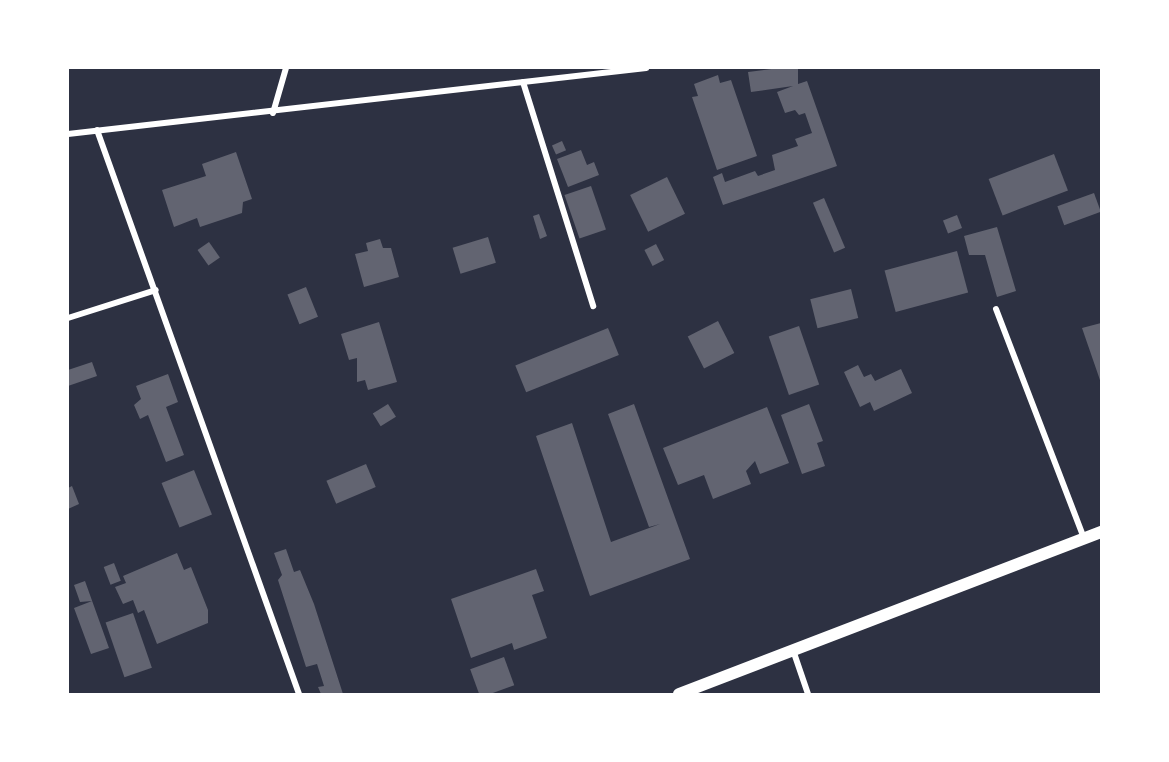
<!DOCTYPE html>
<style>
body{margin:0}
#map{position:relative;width:1169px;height:762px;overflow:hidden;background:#2d3142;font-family:Inter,sans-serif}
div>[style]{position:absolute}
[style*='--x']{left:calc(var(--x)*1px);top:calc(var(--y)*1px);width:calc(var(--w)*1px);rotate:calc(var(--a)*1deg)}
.building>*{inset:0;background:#626471;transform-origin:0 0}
.minor>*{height:6px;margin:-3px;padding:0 3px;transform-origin:3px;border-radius:3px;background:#fff}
.secondary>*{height:12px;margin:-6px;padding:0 6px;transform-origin:6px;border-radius:6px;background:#fff}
span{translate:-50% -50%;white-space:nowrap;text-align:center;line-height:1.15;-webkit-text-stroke:4.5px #fff;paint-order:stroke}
.frame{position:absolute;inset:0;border:69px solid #fff;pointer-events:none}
</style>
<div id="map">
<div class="building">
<i style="clip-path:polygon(779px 68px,798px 68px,798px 84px,807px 81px,837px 166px,723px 205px,713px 177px,722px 173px,725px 182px,755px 171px,758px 176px,775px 170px,772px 155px,798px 146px,795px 139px,812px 133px,805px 113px,799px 115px,795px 110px,785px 113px,777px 92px,793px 86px,751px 92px,748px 72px)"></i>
<i style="clip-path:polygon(718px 75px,720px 83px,731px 80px,757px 156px,717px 170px,692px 97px,698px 96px,694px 84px)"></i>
<i style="left:562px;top:141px;width:10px;height:11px;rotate:66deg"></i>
<i style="clip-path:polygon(581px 150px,587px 165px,594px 162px,599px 175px,568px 187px,557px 159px)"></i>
<i style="clip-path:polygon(236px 152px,252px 199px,243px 202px,242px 213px,200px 227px,197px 218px,174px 227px,162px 190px,206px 176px,202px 164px)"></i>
<i style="left:1054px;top:154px;width:39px;height:70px;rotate:69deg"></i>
<i style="left:667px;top:177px;width:41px;height:41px;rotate:64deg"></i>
<i style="left:591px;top:186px;width:46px;height:28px;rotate:71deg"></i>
<i style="left:1094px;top:193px;width:20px;height:39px;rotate:70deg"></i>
<i style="left:824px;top:198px;width:54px;height:12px;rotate:67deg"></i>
<i style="clip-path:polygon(539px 214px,547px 236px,540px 239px,533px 216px)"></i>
<i style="left:957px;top:215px;width:14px;height:15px;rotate:69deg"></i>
<i style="clip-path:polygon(997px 227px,1016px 291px,997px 297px,985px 255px,969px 255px,964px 236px)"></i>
<i style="left:488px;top:237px;width:27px;height:37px;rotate:73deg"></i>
<i style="clip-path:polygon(380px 239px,383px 248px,391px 248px,399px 277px,364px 287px,355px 254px,368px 251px,366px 243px)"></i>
<i style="left:209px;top:242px;width:19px;height:14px;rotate:55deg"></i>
<i style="left:656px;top:244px;width:18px;height:13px;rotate:63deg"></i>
<i style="left:957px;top:251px;width:43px;height:75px;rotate:75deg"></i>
<i style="left:306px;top:287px;width:32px;height:20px;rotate:68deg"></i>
<i style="left:851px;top:289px;width:30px;height:42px;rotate:76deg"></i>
<i style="left:718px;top:321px;width:36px;height:34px;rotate:63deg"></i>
<i style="clip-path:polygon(379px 322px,397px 382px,368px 390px,365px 380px,357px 382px,357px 358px,349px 360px,341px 334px)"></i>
<i style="clip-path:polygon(1101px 323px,1101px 383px,1082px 328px)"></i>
<i style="left:799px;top:326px;width:62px;height:32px;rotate:71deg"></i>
<i style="left:608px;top:328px;width:29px;height:100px;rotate:68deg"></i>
<i style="clip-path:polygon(92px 362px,97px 376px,68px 386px,68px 370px)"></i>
<i style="clip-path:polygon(858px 365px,864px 377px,871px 374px,875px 381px,901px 369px,912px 393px,874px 411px,870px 402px,860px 407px,844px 372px)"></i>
<i style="clip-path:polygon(168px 374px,178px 402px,166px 407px,184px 455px,166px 462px,148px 415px,140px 419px,134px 405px,141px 399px,136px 386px)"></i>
<i style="left:388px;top:404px;width:15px;height:18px;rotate:58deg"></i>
<i style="clip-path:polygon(634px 404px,690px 559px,590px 596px,536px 436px,572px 423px,611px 542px,660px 524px,649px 527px,608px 414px)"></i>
<i style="clip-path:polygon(809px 404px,823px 441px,817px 443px,825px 466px,802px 474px,781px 415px)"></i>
<i style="clip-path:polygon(767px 407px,789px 463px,760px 474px,755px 461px,746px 471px,751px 484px,713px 499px,704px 475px,678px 485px,663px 448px)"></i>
<i style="left:366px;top:464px;width:25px;height:43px;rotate:67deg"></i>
<i style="left:194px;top:470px;width:48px;height:35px;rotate:68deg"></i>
<i style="clip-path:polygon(72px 486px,79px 504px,68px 509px,68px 488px)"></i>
<i style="clip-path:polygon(286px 549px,294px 572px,300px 570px,314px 604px,343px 694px,321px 694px,318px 687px,324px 686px,317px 664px,306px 667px,278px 580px,282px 575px,274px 553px)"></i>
<i style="clip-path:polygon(177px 553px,184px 570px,191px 567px,208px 610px,208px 623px,157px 644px,144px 610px,138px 613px,133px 600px,123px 604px,115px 587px,126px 583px,123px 576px)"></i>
<i style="left:114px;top:563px;width:19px;height:11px;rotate:69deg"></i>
<i style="clip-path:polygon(536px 569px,544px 591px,532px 595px,547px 638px,514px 650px,512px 643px,471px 658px,451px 599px)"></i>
<i style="clip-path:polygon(85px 581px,109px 648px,91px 654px,74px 608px,92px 601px,80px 602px,74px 585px)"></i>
<i style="left:133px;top:613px;width:58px;height:29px;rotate:71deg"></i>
<i style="left:504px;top:657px;width:30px;height:36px;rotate:70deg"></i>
</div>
<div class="minor">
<i style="--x:523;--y:82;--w:235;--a:72.6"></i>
<i style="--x:273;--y:113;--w:47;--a:-73.9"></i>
<i style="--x:97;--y:130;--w:599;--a:70.29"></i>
<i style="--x:68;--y:134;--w:582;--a:-6.51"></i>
<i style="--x:996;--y:309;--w:245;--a:69"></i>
<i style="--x:68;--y:318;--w:92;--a:-17.7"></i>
<i style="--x:794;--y:653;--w:43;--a:71.1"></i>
</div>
<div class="secondary">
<i style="--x:679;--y:694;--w:453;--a:-21"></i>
</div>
<div class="frame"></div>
</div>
